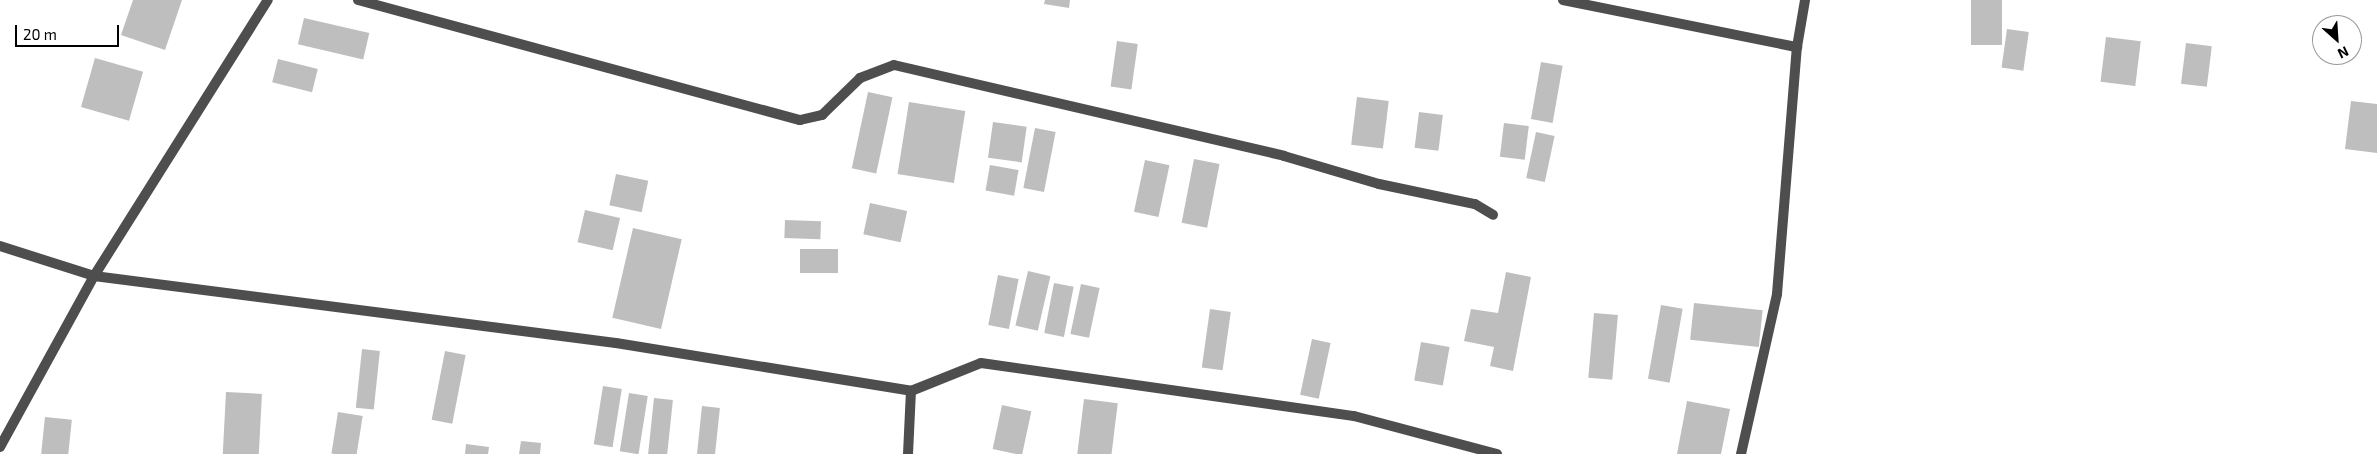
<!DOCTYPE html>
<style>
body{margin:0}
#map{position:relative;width:2377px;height:454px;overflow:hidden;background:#fff;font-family:"Exo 2",sans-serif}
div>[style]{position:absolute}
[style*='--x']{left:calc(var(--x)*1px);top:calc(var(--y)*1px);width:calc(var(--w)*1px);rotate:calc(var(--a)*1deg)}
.building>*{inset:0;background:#bebebe;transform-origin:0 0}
.minor>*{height:10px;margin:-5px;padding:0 5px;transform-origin:5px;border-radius:5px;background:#4e4e4e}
span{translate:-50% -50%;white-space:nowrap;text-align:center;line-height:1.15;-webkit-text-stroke:4.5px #fff;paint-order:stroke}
.north{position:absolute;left:2312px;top:15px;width:50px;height:50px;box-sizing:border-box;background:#fff;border:1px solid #999;border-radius:50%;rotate:154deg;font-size:14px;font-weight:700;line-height:20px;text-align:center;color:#000}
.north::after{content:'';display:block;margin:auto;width:18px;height:22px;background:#000;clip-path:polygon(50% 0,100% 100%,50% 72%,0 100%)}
.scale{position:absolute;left:15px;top:25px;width:104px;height:22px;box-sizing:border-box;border:2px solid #000;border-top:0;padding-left:6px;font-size:15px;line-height:18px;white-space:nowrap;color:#000;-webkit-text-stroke:4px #fff;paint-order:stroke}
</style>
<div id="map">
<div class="building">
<i style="clip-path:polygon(133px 0,182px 0,165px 50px,121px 35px)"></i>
<i style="clip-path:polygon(1045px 0,1070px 0,1069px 8px,1044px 4px)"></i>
<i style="left:1971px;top:0;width:31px;height:45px"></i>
<i style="left:304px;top:18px;width:67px;height:27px;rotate:13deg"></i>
<i style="left:2007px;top:29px;width:22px;height:39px;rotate:8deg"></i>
<i style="left:2106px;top:37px;width:35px;height:45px;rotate:7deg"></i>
<i style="left:1117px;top:41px;width:21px;height:46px;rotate:8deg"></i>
<i style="left:2186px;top:43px;width:26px;height:41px;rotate:7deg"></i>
<i style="left:95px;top:58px;width:50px;height:51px;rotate:16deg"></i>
<i style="left:278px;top:59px;width:41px;height:24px;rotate:14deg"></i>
<i style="left:1541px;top:62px;width:22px;height:58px;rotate:10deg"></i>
<i style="left:868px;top:92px;width:25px;height:78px;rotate:12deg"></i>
<i style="left:1357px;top:97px;width:32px;height:48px;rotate:7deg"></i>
<i style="clip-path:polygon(2351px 101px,2377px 104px,2377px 153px,2345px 149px)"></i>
<i style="left:909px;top:102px;width:57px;height:73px;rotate:9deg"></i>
<i style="left:1419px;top:112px;width:24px;height:36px;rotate:7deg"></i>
<i style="left:993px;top:122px;width:34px;height:36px;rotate:8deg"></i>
<i style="left:1504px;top:123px;width:25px;height:34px;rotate:7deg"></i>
<i style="left:1035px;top:128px;width:21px;height:61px;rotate:11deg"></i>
<i style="left:1536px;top:132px;width:19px;height:47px;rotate:12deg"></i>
<i style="left:1194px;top:159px;width:26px;height:65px;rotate:11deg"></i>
<i style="left:1145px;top:160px;width:25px;height:53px;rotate:12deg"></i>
<i style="left:990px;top:165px;width:29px;height:26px;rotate:10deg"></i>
<i style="left:616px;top:174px;width:33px;height:32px;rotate:12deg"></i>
<i style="left:870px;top:203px;width:38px;height:32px;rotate:12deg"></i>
<i style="left:585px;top:210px;width:36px;height:33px;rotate:13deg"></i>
<i style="left:785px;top:220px;width:36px;height:18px;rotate:2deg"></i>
<i style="left:633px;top:228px;width:50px;height:92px;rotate:13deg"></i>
<i style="left:838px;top:249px;width:24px;height:38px;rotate:90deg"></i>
<i style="left:1028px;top:271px;width:23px;height:56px;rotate:13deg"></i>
<i style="clip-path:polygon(1506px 272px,1531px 277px,1513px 371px,1490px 366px,1494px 347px,1464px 341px,1471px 309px,1498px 313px)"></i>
<i style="left:998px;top:275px;width:21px;height:51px;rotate:11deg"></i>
<i style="left:1054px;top:283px;width:20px;height:51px;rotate:11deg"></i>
<i style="left:1081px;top:284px;width:19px;height:51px;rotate:12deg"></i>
<i style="left:1694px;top:303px;width:69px;height:37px;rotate:6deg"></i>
<i style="left:1661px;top:305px;width:22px;height:75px;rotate:10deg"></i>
<i style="left:1210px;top:309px;width:21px;height:59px;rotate:8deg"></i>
<i style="left:1594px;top:313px;width:24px;height:65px;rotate:5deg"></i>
<i style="left:1312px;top:339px;width:19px;height:57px;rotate:12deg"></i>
<i style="left:1421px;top:342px;width:29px;height:39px;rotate:10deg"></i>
<i style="left:362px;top:349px;width:18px;height:59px;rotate:6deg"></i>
<i style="left:445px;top:351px;width:21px;height:70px;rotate:11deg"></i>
<i style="left:603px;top:386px;width:19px;height:59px;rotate:9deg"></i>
<i style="left:226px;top:392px;width:36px;height:62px;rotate:3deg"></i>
<i style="left:629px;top:393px;width:19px;height:59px;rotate:9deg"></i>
<i style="left:654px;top:398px;width:19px;height:57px;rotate:6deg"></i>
<i style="left:1084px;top:399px;width:34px;height:56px;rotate:7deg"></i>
<i style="clip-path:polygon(1687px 401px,1730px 409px,1721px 454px,1677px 454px)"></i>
<i style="left:1002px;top:405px;width:30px;height:45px;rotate:12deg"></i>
<i style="left:702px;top:406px;width:18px;height:48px;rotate:6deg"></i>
<i style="left:338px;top:412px;width:25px;height:42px;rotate:9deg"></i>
<i style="left:45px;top:417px;width:27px;height:37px;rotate:6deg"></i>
<i style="clip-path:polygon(521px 441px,541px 443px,540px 454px,519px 454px)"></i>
<i style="clip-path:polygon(466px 444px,489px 447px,488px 454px,465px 454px)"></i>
</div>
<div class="minor">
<i style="--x:358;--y:0;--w:458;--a:15.2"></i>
<i style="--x:800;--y:120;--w:23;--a:-13"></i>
<i style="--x:822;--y:115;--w:53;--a:-44.2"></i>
<i style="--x:860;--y:78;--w:36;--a:-21"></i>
<i style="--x:894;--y:65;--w:400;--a:13.1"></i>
<i style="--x:1284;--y:156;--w:99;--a:16.4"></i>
<i style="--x:1379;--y:184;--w:98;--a:11.8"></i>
<i style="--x:1475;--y:204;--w:21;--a:31"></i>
<i style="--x:1563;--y:0;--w:239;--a:11.4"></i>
<i style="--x:0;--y:246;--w:99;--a:17.7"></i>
<i style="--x:94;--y:276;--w:526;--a:7.31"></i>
<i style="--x:616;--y:343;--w:299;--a:9.2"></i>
<i style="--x:911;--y:391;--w:75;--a:-21.8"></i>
<i style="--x:981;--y:363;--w:377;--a:8.1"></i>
<i style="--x:1354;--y:416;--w:148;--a:14.9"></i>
<i style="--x:0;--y:447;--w:195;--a:-61.2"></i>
<i style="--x:94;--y:276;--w:326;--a:-57.8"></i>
<i style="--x:908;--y:454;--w:63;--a:-87.3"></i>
<i style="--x:1741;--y:454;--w:164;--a:-77.3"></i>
<i style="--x:1777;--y:294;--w:248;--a:-85.4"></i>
<i style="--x:1797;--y:47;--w:48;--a:-80.3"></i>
</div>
<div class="north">N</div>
<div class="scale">20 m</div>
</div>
